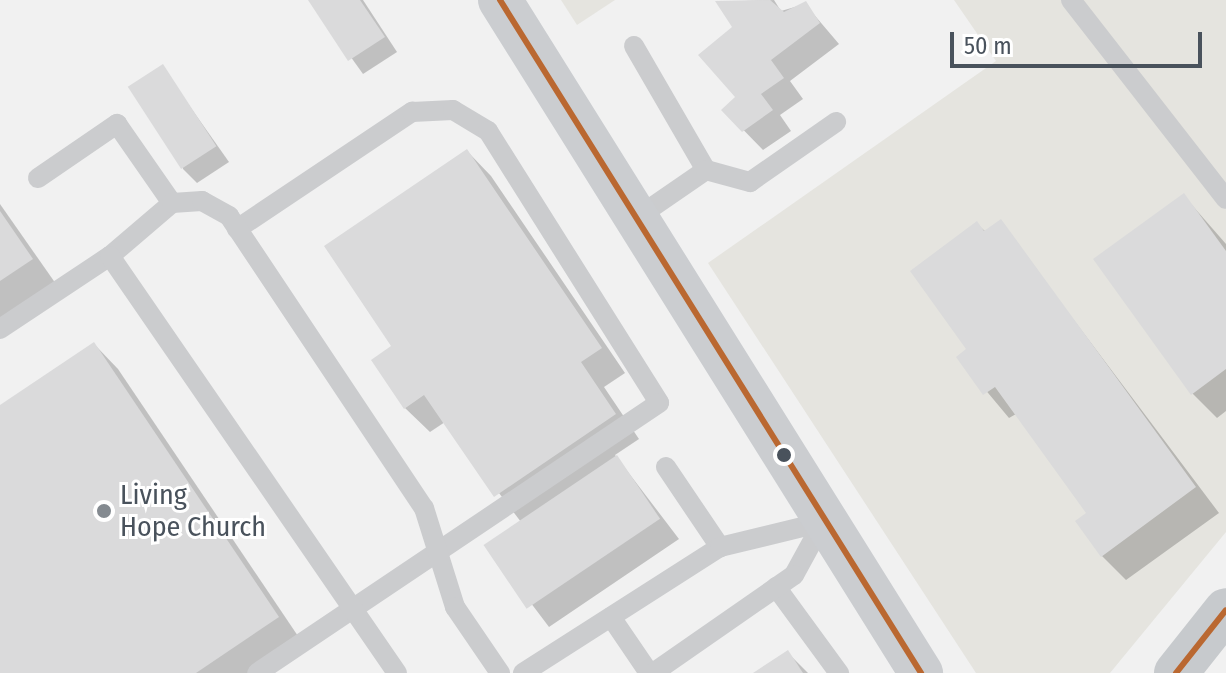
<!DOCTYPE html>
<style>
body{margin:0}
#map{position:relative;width:1226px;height:673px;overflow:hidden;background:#f1f1f1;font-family:"Fira Sans Condensed",sans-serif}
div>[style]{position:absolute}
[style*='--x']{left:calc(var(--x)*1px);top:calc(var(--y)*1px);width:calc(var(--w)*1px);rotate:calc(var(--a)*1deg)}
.commercial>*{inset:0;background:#e5e4df}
.shadow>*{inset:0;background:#0003}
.building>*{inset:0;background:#dadadb;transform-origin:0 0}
.lane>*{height:20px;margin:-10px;padding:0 10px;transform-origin:10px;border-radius:10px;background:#cbccce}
.secondary>*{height:44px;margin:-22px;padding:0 22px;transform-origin:22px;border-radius:22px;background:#cbcdd0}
.primary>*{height:44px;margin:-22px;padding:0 22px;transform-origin:22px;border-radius:22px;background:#c7cacd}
.bus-1>*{height:6px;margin:-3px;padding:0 3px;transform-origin:3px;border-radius:3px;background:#ba6831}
.dots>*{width:22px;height:22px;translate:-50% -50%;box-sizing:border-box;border:4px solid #fff;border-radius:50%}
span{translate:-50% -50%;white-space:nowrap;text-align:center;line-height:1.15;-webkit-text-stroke:6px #fff;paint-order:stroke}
.poi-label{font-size:28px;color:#49525c}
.left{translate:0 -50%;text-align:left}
.scale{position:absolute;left:950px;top:32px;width:252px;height:36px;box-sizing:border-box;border:4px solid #49525c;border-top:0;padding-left:10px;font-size:24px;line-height:28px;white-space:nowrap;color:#49525c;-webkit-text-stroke:6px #fff;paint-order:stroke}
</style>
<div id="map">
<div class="commercial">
<i style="clip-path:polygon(561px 0,615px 0,577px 25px)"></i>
<i style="clip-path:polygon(954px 0,1226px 0,1226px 532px,1110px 673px,976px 673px,708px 263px,996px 61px)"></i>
</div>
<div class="shadow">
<i style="clip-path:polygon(310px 0,363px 0,397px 52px,363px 74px)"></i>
<i style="clip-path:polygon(774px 0,781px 11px,805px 4px,839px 44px,790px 81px,803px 99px,780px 115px,791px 131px,763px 150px,724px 110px,737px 97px,735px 28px,718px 2px)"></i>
<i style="clip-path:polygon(162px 67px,229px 162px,197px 183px,183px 169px)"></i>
<i style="clip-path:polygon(467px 151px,491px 176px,625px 373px,604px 387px,639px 439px,615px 455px,679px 539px,549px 627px,487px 545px,521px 522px,445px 422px,430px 432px,405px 408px,394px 347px)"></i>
<i style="clip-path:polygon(1184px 196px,1226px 244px,1226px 411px,1217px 418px,1192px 393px)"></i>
<i style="clip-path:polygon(0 204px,56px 284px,0 322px)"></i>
<i style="clip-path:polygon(1000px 222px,1219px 513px,1126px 580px,1102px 556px,1089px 514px,1016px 414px,1009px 418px,958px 357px,969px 349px,977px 224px,986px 232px)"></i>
<i style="clip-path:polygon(94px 344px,118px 369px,302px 642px,256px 673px,0 673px,0 407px)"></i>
<i style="clip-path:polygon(787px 652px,808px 673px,757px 673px)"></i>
</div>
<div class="building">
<i style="clip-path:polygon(308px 0,360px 0,385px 37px,348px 61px)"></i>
<i style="clip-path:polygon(770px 0,784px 12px,806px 1px,820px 23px,771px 60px,784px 78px,761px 94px,773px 110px,742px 132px,721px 110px,735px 97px,698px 55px,732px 27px,715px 1px)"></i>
<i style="left:163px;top:64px;width:98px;height:42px;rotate:57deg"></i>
<i style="clip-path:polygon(467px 149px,602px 348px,581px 362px,616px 414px,494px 497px,424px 395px,404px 409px,371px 360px,391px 346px,324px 246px)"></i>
<i style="clip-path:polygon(1184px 193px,1226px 251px,1226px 369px,1191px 395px,1093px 259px)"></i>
<i style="clip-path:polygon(0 211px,33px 259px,0 281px)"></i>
<i style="clip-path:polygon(1001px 219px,1196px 487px,1101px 557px,1075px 521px,1086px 513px,995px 387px,983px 395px,956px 357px,966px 349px,910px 271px,977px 221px,984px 231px)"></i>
<i style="clip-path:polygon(94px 342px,279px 617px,196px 673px,0 673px,0 405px)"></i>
<i style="left:617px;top:455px;width:77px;height:161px;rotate:56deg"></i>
<i style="clip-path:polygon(788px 650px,803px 673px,753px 673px)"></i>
</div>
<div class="lane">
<i style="--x:1071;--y:0;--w:252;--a:52.1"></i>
<i style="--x:634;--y:46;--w:143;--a:59.9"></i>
<i style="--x:706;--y:170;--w:86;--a:145.4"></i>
<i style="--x:706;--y:170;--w:46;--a:15.3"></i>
<i style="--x:750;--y:182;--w:105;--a:-34.9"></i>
<i style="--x:38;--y:178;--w:96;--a:-34.4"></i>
<i style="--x:117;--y:124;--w:96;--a:55.2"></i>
<i style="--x:237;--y:229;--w:211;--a:-33.8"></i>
<i style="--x:412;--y:112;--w:41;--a:-2.8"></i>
<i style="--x:453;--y:110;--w:41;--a:31"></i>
<i style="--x:488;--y:131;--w:321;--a:57.8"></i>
<i style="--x:659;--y:403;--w:484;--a:146.1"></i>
<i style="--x:110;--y:256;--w:82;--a:-40.5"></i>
<i style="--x:172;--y:203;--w:30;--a:-4"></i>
<i style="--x:202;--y:201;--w:31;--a:29"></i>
<i style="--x:229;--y:216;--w:351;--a:56.3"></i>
<i style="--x:424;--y:508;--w:104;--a:72.6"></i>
<i style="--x:455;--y:607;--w:80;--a:55.7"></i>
<i style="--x:0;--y:329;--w:132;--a:-33.6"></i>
<i style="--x:110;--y:256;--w:506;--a:55.46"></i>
<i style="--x:666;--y:467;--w:97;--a:56"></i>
<i style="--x:776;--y:587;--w:107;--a:53.8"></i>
<i style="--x:611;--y:617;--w:68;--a:55.8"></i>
<i style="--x:523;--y:673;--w:234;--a:-32.6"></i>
<i style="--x:720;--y:547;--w:106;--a:-13.6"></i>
<i style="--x:823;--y:522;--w:60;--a:118.7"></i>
<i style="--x:794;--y:575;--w:172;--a:145.2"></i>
</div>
<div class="secondary">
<i style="--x:500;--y:0;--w:794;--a:57.97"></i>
</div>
<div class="primary">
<i style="--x:1176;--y:673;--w:80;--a:-51.6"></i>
</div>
<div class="bus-1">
<i style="--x:500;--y:0;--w:794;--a:57.97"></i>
<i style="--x:1176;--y:673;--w:80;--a:-51.6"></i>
</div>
<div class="dots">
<i style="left:784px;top:455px;background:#49525c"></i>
<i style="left:104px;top:511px;background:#848a90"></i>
</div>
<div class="poi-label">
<span class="left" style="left:120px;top:511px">Living<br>Hope Church</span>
</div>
<div class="scale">50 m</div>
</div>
